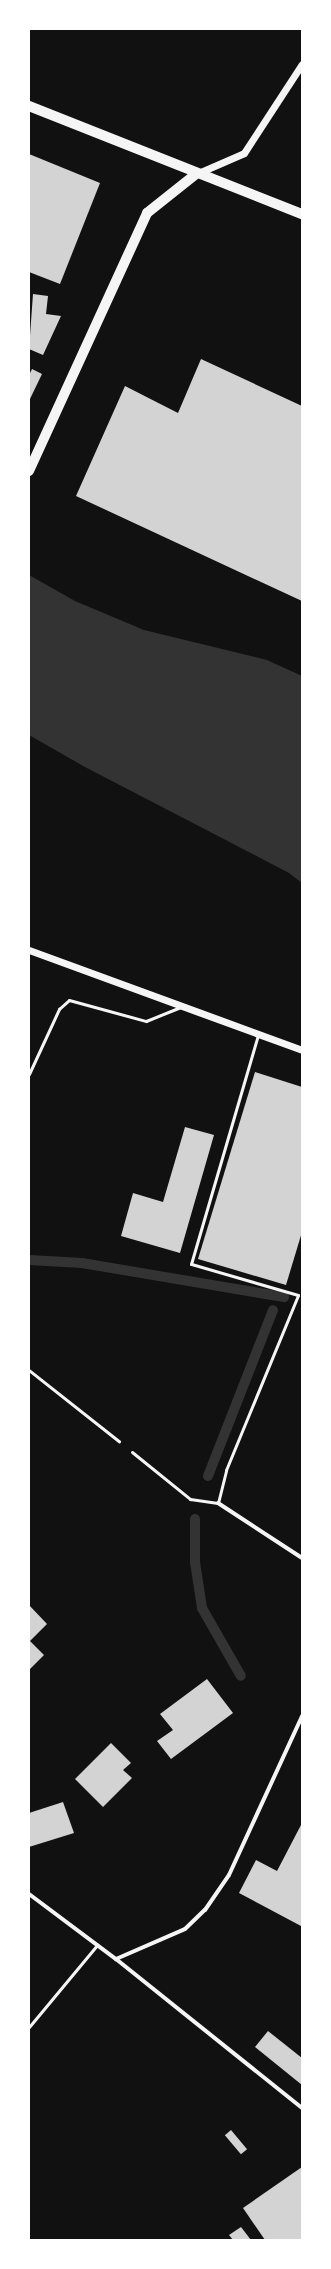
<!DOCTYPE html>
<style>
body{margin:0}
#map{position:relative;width:331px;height:2269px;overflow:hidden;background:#111;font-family:Manrope,sans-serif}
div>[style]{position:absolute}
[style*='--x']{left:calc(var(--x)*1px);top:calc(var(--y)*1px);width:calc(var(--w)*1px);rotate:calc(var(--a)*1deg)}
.water>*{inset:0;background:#333}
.stream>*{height:10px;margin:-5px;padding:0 5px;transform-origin:5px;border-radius:5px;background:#333}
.building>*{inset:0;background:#d3d3d3;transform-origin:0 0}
.path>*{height:2.5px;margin:-1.25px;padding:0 1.25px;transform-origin:1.25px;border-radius:1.25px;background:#f5f5f5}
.service>*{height:3px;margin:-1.5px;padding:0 1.5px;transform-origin:1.5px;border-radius:1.5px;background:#f5f5f5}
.minor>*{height:4px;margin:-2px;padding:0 2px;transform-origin:2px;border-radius:2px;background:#f5f5f5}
.tertiary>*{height:7px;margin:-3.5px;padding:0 3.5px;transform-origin:3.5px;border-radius:3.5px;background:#f5f5f5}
.primary>*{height:10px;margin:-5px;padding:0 5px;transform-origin:5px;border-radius:5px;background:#f5f5f5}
span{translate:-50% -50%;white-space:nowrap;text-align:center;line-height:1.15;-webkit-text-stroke:3px #fff;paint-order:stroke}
.frame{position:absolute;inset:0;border:30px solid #fff;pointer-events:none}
</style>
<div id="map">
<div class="water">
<i style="clip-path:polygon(29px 575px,75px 601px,144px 630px,267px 660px,302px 676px,302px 883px,289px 873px,85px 767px,29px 735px)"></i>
</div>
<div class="stream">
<i style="--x:29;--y:1260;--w:53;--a:3.2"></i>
<i style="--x:82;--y:1263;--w:205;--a:9.6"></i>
<i style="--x:208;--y:1476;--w:178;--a:-68.6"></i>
<i style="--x:195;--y:1519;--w:43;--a:90"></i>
<i style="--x:195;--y:1562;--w:47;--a:81.3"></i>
<i style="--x:202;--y:1608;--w:78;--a:60.2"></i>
</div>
<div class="building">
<i style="clip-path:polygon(29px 154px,100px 183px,60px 284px,29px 272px)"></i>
<i style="clip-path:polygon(33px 294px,48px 296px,46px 314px,61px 316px,43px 355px,29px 349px)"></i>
<i style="clip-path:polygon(201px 359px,302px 406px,302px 601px,76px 496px,125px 386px,178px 413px)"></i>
<i style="clip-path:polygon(32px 369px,42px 374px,29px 401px,29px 375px)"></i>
<i style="clip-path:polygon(255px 1072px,302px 1087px,302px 1232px,286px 1285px,198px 1259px)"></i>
<i style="clip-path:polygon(185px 1127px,214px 1135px,180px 1253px,121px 1236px,133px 1193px,163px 1202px)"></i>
<i style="clip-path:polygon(29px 1605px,47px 1624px,30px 1641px,44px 1655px,29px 1670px)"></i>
<i style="clip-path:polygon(207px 1679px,233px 1713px,171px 1759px,157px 1741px,173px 1730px,160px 1714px)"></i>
<i style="clip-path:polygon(111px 1743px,131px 1763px,123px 1770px,132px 1778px,103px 1807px,75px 1779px)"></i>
<i style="clip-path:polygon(63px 1802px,74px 1833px,29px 1847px,29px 1813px)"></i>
<i style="clip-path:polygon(302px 1823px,302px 1924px,301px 1926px,239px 1893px,256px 1860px,277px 1871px)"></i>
<i style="clip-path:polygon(268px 2031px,302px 2058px,302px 2085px,255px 2047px)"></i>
<i style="left:231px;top:2130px;width:25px;height:8px;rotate:50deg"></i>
<i style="clip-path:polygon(302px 2167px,302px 2240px,265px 2240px,243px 2208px)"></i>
<i style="clip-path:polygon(241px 2227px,251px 2240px,233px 2240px,229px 2235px)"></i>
</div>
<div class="path">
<i style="--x:29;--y:1370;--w:115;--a:38.3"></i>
</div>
<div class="service">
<i style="--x:29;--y:1074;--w:72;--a:-65.2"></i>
<i style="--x:59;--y:1009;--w:13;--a:-42"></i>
<i style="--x:69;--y:1000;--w:80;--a:15.3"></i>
<i style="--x:146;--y:1021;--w:38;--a:-22"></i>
<i style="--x:132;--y:1452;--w:75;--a:39"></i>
<i style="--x:190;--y:1499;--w:28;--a:8"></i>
<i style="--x:218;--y:1503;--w:34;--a:-76"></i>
<i style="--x:226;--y:1470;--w:189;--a:-67.6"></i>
<i style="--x:298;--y:1295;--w:111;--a:-163.8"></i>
<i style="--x:191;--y:1264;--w:239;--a:-73.7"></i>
<i style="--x:29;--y:2027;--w:107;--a:-50.3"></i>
</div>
<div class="minor">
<i style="--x:218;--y:1503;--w:100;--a:33.2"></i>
<i style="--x:29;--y:1894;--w:109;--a:36.8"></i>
<i style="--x:116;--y:1959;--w:238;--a:38.7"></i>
<i style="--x:116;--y:1959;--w:75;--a:-23.5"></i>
<i style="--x:185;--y:1929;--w:28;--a:-44"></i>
<i style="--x:205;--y:1910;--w:42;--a:-55.6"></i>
<i style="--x:229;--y:1875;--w:175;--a:-65.3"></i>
</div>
<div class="tertiary">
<i style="--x:196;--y:174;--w:52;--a:-23.6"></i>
<i style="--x:244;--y:153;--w:106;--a:-56.9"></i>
<i style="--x:29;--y:950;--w:291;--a:20.1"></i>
</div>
<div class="primary">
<i style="--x:29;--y:106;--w:294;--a:21.6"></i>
<i style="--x:29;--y:471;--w:284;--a:-65.4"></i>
<i style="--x:147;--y:213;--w:63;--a:-38.5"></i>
</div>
<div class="frame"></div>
</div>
